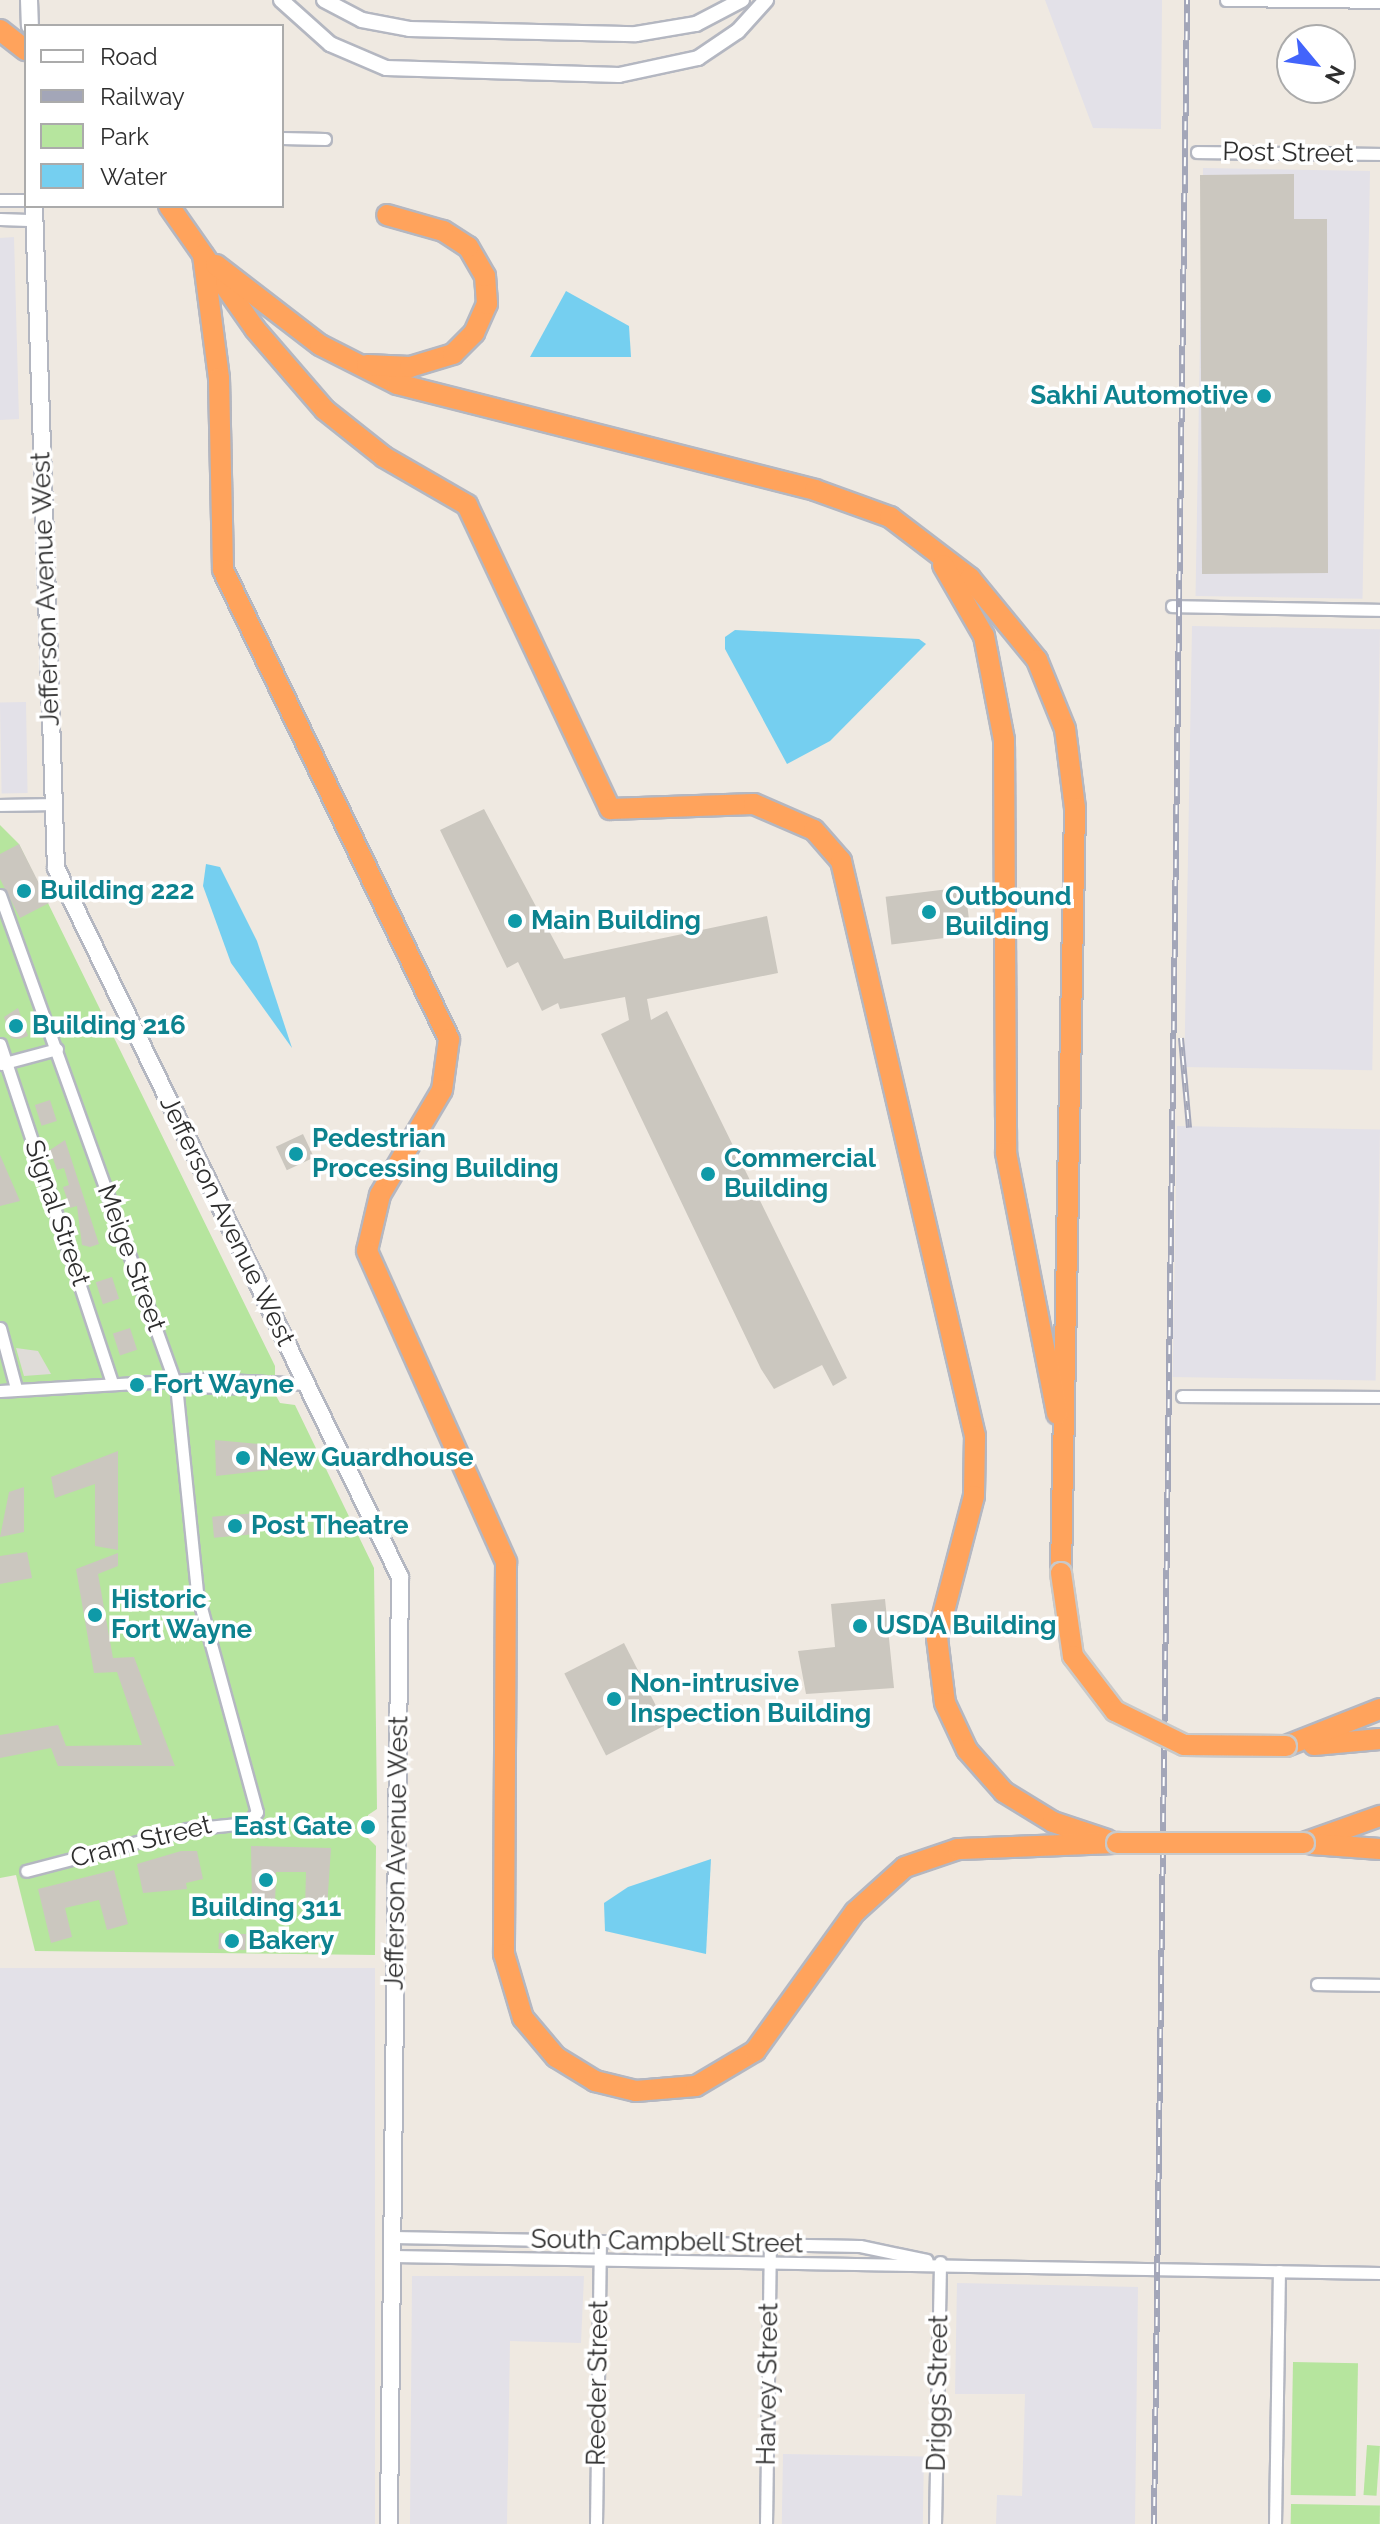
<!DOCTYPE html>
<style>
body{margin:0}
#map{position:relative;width:1380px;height:2524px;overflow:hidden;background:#efe9e1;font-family:Raleway,sans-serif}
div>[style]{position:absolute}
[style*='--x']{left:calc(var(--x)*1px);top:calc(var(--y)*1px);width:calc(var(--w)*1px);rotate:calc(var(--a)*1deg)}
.industrial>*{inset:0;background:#e3e1e8;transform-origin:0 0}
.green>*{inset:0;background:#b6e59e;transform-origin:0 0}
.plaza>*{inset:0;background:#dfdcd8}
.water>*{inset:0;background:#75cff0}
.building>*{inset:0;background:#cbc7bf;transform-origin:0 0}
.roads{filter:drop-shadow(2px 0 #b4b7c1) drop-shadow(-2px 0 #b4b7c1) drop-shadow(0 2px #b4b7c1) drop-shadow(0 -2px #b4b7c1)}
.minor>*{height:11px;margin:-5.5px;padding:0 5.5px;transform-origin:5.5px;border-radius:5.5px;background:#fff}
.tertiary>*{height:14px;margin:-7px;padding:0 7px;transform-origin:7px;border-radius:7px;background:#fff}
.secondary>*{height:16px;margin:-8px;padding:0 8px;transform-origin:8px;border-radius:8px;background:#fff}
.motorway>*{height:20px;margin:-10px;padding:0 10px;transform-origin:10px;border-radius:10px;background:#ffa35c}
.rail>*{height:6px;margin-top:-3px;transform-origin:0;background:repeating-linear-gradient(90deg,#fff 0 9px,#a3a6b8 0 18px);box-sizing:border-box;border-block:2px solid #a3a6b8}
.bridges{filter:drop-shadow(2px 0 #c9c9c9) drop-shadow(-2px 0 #c9c9c9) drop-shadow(0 2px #c9c9c9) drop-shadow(0 -2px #c9c9c9)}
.motorway-bridge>*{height:20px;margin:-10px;padding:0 10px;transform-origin:10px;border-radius:10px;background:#ffa35c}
.dots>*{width:22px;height:22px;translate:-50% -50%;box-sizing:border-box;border:4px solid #fff;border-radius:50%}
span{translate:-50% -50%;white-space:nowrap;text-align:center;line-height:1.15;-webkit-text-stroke:7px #fff;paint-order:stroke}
.street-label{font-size:26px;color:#2e2e2e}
.culture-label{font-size:26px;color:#0d838f;font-weight:700}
.right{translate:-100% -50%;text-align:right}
.left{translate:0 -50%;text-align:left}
.legend{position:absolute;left:24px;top:24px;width:260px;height:184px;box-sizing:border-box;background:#fff;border:2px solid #ababab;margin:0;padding:10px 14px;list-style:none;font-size:24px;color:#2e2e2e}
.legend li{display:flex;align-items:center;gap:16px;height:40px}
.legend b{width:40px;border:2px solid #ababab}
.north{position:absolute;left:1276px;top:24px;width:80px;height:80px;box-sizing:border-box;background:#fff;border:2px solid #ababab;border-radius:50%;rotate:119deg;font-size:22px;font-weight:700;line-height:32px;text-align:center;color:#2e2e2e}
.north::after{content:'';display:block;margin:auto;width:28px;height:36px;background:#4264fb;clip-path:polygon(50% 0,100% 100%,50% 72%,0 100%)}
</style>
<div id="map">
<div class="industrial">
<i style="clip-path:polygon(1045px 0,1162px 0,1161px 129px,1093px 128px)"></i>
<i style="left:1203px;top:168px;width:167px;height:428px;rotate:1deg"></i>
<i style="clip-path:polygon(14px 237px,19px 419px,0 420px,0 238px)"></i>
<i style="left:1192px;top:626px;width:188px;height:441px;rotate:1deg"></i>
<i style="left:26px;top:702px;width:91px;height:26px;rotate:89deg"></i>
<i style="left:1177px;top:1126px;width:203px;height:251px;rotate:1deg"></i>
<i style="left:0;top:1968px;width:375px;height:556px"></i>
<i style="clip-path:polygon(412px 2276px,584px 2276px,581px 2343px,510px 2341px,507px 2524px,410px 2524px)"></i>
<i style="clip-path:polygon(957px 2283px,1138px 2287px,1135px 2524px,996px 2524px,997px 2495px,1022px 2496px,1025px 2394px,955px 2394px)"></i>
<i style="left:783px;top:2454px;width:141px;height:70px;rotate:1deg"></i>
</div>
<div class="green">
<i style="clip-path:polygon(0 825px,19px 844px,275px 1366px,275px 1394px,280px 1403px,295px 1405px,374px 1568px,377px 1809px,368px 1815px,368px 1838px,376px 1846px,375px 1955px,35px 1951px,16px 1875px,0 1878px)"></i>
<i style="left:1293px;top:2362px;width:65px;height:133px;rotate:1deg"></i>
<i style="left:1367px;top:2445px;width:13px;height:50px;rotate:4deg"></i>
<i style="left:1291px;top:2504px;width:89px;height:20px;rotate:1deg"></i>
</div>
<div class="plaza">
<i style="clip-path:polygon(16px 1348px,38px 1351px,51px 1374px,24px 1376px)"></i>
</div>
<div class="water">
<i style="clip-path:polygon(566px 291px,629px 326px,631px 357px,530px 357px)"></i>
<i style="clip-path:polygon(735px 630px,919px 639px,926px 644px,830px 741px,787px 764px,725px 649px,725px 637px)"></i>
<i style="clip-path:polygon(206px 864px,220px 867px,257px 941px,292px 1048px,231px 963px,203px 886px)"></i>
<i style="clip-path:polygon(711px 1859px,706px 1954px,605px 1931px,604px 1903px,628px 1887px)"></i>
</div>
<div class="building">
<i style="clip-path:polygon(1294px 174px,1294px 219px,1327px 219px,1328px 573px,1202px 574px,1200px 175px)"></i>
<i style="clip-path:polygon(484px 809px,564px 959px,767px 916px,778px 973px,647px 999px,651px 1020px,667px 1011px,847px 1378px,833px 1386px,822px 1365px,774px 1389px,761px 1369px,601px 1034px,629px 1020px,625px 997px,560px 1009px,558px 1003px,542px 1011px,518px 962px,507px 968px,440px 830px)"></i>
<i style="clip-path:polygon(19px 844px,49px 903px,20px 918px,0 879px,0 854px)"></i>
<i style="left:965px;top:887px;width:48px;height:80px;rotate:83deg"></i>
<i style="clip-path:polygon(18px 1008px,28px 1036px,19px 1039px,11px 1038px,4px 1017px)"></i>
<i style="left:50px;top:1100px;width:22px;height:16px;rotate:72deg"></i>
<i style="left:303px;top:1134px;width:26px;height:30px;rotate:65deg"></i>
<i style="clip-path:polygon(65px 1140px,99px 1244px,90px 1247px,82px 1245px,77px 1206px,70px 1208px,63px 1187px,69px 1185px,64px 1168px,57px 1170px,50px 1150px)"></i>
<i style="clip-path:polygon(0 1155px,20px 1201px,0 1206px)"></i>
<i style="left:112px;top:1277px;width:23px;height:17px;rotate:72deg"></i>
<i style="left:130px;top:1328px;width:23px;height:18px;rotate:72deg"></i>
<i style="clip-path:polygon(215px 1440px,270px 1445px,270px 1470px,216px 1476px)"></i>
<i style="clip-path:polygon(118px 1451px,118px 1550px,95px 1546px,95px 1484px,55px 1498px,51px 1477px)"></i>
<i style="clip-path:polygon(24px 1487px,24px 1532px,0 1537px,9px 1492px)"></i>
<i style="left:256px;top:1513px;width:21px;height:44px;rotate:85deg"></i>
<i style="clip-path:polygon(27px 1552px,32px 1578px,0 1584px,0 1556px)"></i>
<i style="clip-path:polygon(118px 1553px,118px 1566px,98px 1574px,113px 1658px,134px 1657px,175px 1766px,58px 1766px,51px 1748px,0 1758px,0 1735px,58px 1725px,66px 1746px,142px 1745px,117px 1672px,94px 1673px,76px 1569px)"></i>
<i style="clip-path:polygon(885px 1599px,894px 1688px,806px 1694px,798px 1651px,835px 1647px,831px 1604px)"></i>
<i style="left:624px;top:1643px;width:92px;height:67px;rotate:63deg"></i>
<i style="clip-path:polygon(251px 1846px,331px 1848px,327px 1908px,305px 1907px,306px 1872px,276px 1872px,275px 1907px,252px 1906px)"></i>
<i style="clip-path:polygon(181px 1851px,197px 1851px,203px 1879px,186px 1883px,187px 1889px,143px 1893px,137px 1864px)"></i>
<i style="clip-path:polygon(114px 1870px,128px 1924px,107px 1930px,99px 1900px,65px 1908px,72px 1937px,51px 1943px,38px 1889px)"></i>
<i style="left:219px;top:1933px;width:27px;height:16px;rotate:2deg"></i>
</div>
<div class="roads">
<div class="minor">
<i style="--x:1226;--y:0;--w:154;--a:0.7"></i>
<i style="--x:282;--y:138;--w:43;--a:1.3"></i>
<i style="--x:1197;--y:152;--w:183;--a:0.6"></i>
<i style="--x:0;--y:200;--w:26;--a:0"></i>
<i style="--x:0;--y:219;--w:35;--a:2"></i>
<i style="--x:1172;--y:606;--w:208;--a:1.1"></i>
<i style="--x:0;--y:805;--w:52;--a:-1.1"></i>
<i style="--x:0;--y:895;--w:521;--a:70.24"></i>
<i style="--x:176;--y:1385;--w:209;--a:84.2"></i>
<i style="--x:197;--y:1593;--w:227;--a:74.7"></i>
<i style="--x:257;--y:1812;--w:15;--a:132"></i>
<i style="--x:247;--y:1823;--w:60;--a:174.3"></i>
<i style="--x:187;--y:1829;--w:166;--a:165.4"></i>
<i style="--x:0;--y:1044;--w:356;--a:71.7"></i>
<i style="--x:1;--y:1064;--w:58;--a:-15"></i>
<i style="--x:0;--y:1328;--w:62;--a:75.1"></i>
<i style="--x:186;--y:1386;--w:74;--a:1.5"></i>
<i style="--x:0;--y:1391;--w:204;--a:-3.4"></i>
<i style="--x:204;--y:1379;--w:104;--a:2.8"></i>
<i style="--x:1182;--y:1396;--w:198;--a:0.3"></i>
<i style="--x:1317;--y:1984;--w:63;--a:0.9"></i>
<i style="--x:393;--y:2237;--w:467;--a:1.1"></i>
<i style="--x:860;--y:2246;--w:68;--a:11.8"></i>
<i style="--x:393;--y:2256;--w:987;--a:0.99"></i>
<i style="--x:596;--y:2524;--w:283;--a:-89.2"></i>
<i style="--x:766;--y:2524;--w:280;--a:-89.2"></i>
<i style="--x:935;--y:2524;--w:262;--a:-88.9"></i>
<i style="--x:1275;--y:2524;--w:253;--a:-89.1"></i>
</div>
<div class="tertiary">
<i style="--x:281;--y:0;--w:66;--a:41.9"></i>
<i style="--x:330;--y:44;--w:61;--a:23.2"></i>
<i style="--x:386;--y:68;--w:233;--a:1.7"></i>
<i style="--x:619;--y:75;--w:81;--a:-12.1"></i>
<i style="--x:698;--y:58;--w:48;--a:-34"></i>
<i style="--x:738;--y:31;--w:42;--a:-47.9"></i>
<i style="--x:324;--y:0;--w:43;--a:27.8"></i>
<i style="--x:362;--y:20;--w:48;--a:10.8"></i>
<i style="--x:409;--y:29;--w:227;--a:1.3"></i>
<i style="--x:636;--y:34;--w:61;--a:-9.5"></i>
<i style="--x:696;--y:24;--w:52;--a:-27.6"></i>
</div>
<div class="secondary">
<i style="--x:29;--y:0;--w:26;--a:88"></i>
<i style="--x:34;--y:206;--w:662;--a:88.1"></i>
<i style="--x:56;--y:868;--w:788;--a:64.12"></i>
<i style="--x:400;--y:1577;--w:947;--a:90.67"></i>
</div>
<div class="motorway">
<i style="--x:0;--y:30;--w:33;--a:38"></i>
<i style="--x:169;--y:206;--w:150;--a:55"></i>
<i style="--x:255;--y:329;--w:107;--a:49.2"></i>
<i style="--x:325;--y:410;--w:75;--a:38.5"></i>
<i style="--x:384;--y:457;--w:96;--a:30"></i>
<i style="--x:467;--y:505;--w:336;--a:64.8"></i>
<i style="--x:610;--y:809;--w:144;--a:-2"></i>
<i style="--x:754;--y:804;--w:65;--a:23.4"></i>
<i style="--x:814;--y:830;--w:41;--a:48.9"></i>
<i style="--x:841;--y:861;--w:590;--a:76.88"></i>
<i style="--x:975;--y:1436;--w:60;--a:91"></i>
<i style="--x:974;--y:1496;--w:147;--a:104.6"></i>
<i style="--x:937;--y:1638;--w:65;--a:83"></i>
<i style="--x:945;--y:1703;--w:52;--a:64.9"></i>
<i style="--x:967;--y:1750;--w:56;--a:48.6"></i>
<i style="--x:1004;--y:1792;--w:57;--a:31.5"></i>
<i style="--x:1053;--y:1822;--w:57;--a:18.4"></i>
<i style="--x:203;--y:255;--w:124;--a:82.6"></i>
<i style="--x:219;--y:378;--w:192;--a:88.8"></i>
<i style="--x:223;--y:570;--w:521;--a:64.27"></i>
<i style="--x:449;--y:1039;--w:51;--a:97.8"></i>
<i style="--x:442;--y:1090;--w:122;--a:120.6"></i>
<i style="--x:380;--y:1195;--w:57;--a:103.1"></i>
<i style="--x:367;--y:1251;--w:341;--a:65.9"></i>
<i style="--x:506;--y:1562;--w:392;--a:90.3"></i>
<i style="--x:504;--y:1954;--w:67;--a:73.5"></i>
<i style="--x:523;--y:2018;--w:51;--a:49.8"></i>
<i style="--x:556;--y:2057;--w:46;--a:31.6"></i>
<i style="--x:595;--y:2081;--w:42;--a:13.7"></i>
<i style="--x:636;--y:2091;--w:60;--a:-4.8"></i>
<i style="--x:696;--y:2086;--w:69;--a:-30.7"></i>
<i style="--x:755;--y:2051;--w:171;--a:-54.3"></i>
<i style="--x:855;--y:1912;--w:67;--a:-42"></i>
<i style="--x:905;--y:1867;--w:56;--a:-18.8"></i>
<i style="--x:958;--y:1849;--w:159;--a:-2.2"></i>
<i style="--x:216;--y:265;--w:131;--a:37.6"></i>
<i style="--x:320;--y:345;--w:86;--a:26.9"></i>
<i style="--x:397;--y:384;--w:431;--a:14.2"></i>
<i style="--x:815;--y:490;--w:80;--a:19.8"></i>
<i style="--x:890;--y:517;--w:101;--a:37.3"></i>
<i style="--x:970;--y:578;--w:106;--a:50.7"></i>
<i style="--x:1037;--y:660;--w:74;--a:67.9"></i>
<i style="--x:1065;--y:729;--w:80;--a:82.8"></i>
<i style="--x:1075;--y:808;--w:765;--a:91.05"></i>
<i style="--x:367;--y:365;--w:43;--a:2.7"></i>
<i style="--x:410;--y:367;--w:45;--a:-16.8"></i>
<i style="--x:453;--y:354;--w:30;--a:-45"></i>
<i style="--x:474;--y:333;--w:32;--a:-66"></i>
<i style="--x:487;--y:304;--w:28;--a:-94"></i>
<i style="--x:485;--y:276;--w:34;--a:-120"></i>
<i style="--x:468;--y:247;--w:30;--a:-147"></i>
<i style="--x:443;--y:231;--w:58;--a:-164.1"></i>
<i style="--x:943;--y:565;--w:82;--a:60"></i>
<i style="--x:984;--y:636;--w:106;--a:79.1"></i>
<i style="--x:1004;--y:740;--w:413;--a:89.7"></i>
<i style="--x:1006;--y:1153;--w:266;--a:78.9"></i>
<i style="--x:1314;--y:1745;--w:66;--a:-5.2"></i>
<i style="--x:1286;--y:1746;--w:101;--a:-21.5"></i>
<i style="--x:1304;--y:1843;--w:81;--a:-19.6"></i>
<i style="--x:1312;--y:1844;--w:68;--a:4.2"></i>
</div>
</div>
<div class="rail">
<i style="--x:1181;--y:1038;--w:90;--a:84.9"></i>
<i style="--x:1154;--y:2524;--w:2524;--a:-89.25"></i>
</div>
<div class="bridges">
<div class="motorway-bridge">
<i style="--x:1061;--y:1573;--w:84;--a:81.8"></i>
<i style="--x:1073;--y:1656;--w:69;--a:52.6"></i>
<i style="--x:1115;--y:1711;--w:77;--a:26.2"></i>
<i style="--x:1184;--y:1745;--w:102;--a:0.6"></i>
<i style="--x:1117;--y:1843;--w:187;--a:0"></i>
</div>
</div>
<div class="dots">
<i style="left:1264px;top:396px;background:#0f9aa8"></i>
<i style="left:24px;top:891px;background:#0f9aa8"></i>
<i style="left:929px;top:912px;background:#0f9aa8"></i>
<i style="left:515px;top:921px;background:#0f9aa8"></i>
<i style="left:16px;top:1026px;background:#0f9aa8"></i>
<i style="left:296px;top:1154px;background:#0f9aa8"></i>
<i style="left:708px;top:1174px;background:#0f9aa8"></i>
<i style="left:137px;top:1385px;background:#0f9aa8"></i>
<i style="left:243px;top:1458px;background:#0f9aa8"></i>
<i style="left:235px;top:1526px;background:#0f9aa8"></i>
<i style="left:95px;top:1615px;background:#0f9aa8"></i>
<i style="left:860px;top:1626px;background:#0f9aa8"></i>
<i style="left:614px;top:1699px;background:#0f9aa8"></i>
<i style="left:368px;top:1827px;background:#0f9aa8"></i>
<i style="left:266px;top:1880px;background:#0f9aa8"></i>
<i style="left:232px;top:1941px;background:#0f9aa8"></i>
</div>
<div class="street-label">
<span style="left:1288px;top:153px;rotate:1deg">Post Street</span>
<span style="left:46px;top:589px;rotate:-92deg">Jefferson Avenue West</span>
<span style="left:57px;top:1213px;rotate:71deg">Signal Street</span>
<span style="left:227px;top:1221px;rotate:64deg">Jefferson Avenue West</span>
<span style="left:131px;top:1258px;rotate:70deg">Meige Street</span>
<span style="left:141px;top:1842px;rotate:-14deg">Cram Street</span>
<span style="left:397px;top:1853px;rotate:-89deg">Jefferson Avenue West</span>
<span style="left:667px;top:2242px;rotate:1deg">South Campbell Street</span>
<span style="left:598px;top:2383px;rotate:-89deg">Reeder Street</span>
<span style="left:768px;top:2384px;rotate:-89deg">Harvey Street</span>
<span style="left:938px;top:2393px;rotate:-89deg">Driggs Street</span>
</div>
<div class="culture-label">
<span class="right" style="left:1248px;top:396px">Sakhi Automotive</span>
<span class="left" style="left:40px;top:891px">Building 222</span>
<span class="left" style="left:945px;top:912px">Outbound<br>Building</span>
<span class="left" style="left:531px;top:921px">Main Building</span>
<span class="left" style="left:32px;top:1026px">Building 216</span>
<span class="left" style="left:312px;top:1154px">Pedestrian<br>Processing Building</span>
<span class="left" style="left:724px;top:1174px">Commercial<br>Building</span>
<span class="left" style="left:153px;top:1385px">Fort Wayne</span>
<span class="left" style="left:259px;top:1458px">New Guardhouse</span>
<span class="left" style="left:251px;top:1526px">Post Theatre</span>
<span class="left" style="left:111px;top:1615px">Historic<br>Fort Wayne</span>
<span class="left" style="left:876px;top:1626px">USDA Building</span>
<span class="left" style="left:630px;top:1699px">Non-intrusive<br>Inspection Building</span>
<span class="right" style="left:352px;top:1827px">East Gate</span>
<span style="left:266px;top:1908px">Building 311</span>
<span class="left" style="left:248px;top:1941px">Bakery</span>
</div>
<ul class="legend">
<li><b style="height:10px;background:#fff"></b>Road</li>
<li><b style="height:10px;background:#a3a6b8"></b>Railway</li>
<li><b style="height:22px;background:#b6e59e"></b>Park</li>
<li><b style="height:22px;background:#75cff0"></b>Water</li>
</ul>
<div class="north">N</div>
</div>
